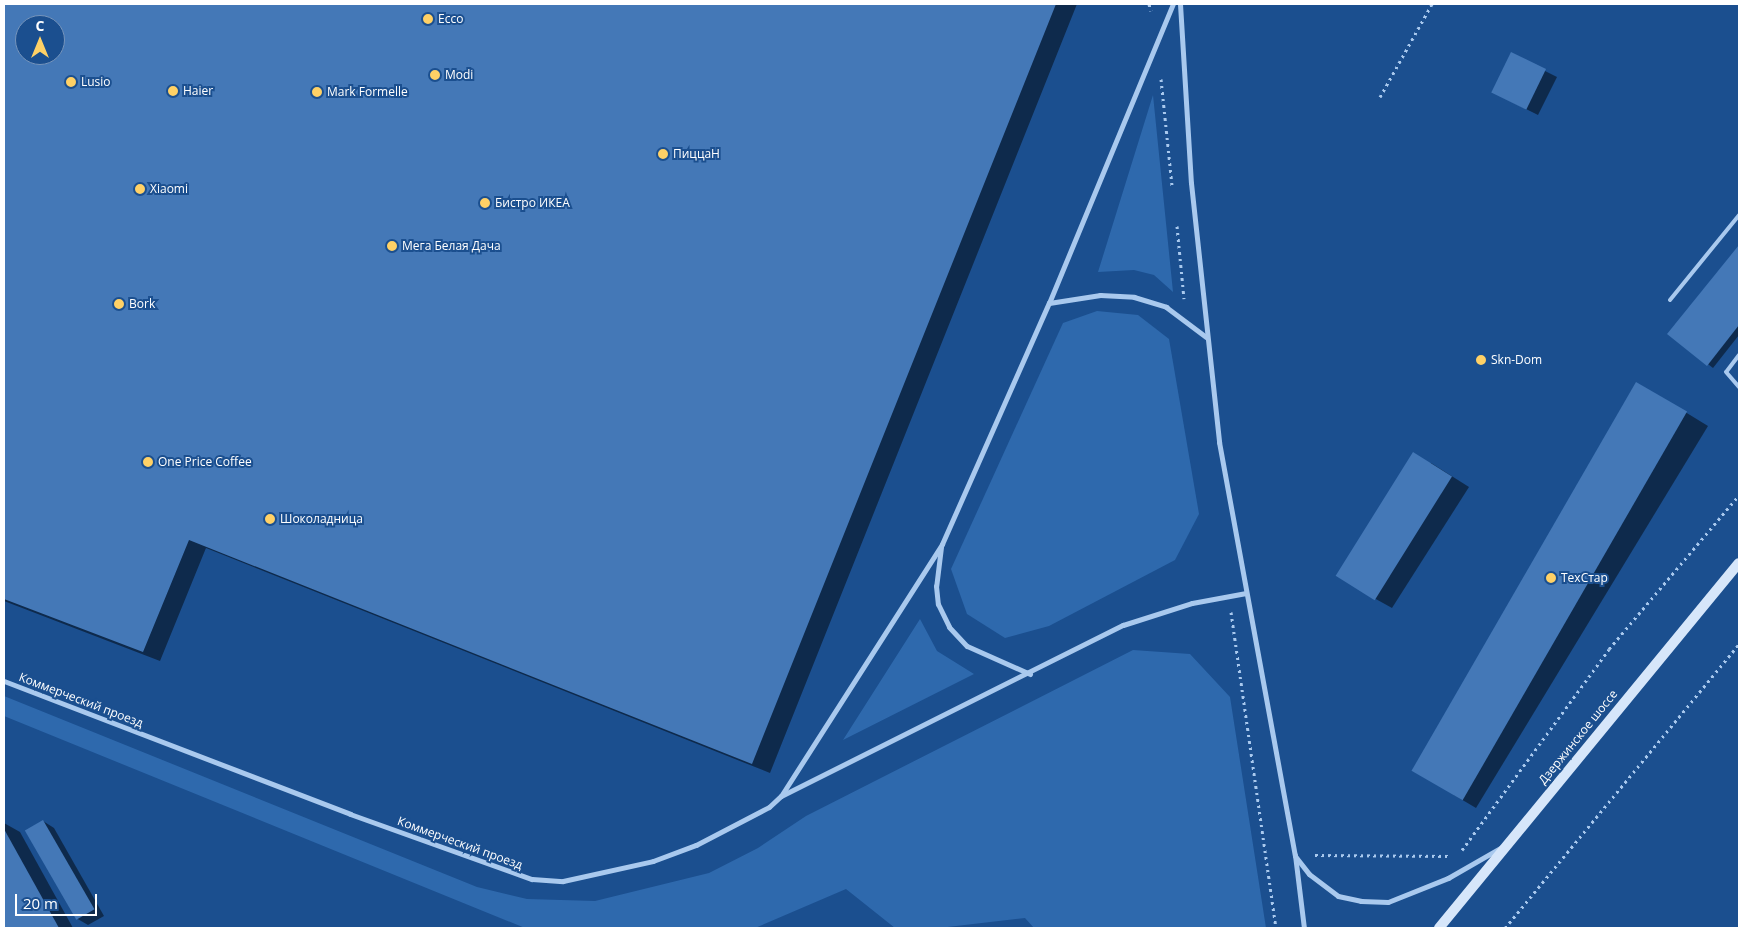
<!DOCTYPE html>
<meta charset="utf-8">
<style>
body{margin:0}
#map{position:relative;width:1743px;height:932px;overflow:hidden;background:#1b4f8f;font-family:"Open Sans",sans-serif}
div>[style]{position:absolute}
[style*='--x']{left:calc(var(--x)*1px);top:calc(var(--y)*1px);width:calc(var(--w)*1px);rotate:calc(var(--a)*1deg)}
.green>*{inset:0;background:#2e69ad}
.shadow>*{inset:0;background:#0007}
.building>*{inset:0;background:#4478b7;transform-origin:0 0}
.path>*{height:3px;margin-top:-1.5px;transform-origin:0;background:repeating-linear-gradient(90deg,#a9c9ee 0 2.5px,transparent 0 6.5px)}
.service>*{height:4px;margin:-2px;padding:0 2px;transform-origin:2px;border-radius:2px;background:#a9c9ee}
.minor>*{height:5px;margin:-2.5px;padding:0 2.5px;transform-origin:2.5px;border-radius:2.5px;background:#a9c9ee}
.secondary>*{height:10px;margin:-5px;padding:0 5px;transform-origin:5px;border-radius:5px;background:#d6e6fa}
.dots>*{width:14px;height:14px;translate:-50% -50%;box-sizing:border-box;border:2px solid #1b4f8f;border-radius:50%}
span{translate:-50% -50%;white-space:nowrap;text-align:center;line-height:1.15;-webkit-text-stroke:4px #1b4f8f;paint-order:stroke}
.poi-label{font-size:12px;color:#fff}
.left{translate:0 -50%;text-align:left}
.street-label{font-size:12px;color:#fff}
.frame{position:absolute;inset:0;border:5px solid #fff;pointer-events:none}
.north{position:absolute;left:15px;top:15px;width:50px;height:50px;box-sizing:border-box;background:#1b4f8f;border:1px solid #7695bc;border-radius:50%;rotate:0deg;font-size:14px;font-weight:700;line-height:20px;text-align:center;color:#fff}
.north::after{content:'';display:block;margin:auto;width:18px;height:22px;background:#ffd166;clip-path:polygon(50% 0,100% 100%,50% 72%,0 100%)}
.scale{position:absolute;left:15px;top:894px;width:82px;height:22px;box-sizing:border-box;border:2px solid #fff;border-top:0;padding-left:6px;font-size:15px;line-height:18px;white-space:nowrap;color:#fff;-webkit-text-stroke:4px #1b4f8f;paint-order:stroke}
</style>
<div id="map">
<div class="green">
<i style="clip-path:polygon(1153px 95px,1173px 292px,1154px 275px,1134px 270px,1098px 272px)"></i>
<i style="clip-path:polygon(1097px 311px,1138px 315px,1169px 339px,1199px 514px,1175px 560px,1049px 626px,1005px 638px,967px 614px,951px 569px,1063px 323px)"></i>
<i style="clip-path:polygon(920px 619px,937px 651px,974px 674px,843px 740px)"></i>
<i style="clip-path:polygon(1133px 650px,1190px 654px,1230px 697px,1266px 928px,1034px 928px,1025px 918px,939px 928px,895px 928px,846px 889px,755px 928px,525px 928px,4px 716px,4px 696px,477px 887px,527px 899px,595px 901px,709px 873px,758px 848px,806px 816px)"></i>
</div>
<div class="shadow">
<i style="clip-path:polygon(evenodd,4px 4px,1077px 4px,770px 773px,206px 548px,160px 661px,4px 601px,4px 4px,25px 25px,55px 25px,55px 55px,25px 55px,25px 25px)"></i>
<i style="clip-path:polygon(1511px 54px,1557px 77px,1538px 115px,1504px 98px)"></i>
<i style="clip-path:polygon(1739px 247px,1739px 335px,1713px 368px,1669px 334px)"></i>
<i style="clip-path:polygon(1659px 396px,1708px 426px,1476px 808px,1454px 795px)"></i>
<i style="clip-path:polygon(1431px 463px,1469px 487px,1392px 608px,1374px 598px)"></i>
<i style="clip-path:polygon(43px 821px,54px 828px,104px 916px,88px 925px,76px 918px)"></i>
<i style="clip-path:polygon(4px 823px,20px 832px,73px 928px,4px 928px)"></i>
</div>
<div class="building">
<i style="clip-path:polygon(evenodd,4px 4px,1056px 4px,752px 764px,189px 540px,143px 652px,4px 599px,4px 4px,25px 25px,55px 25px,55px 55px,25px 55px,25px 25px)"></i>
<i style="left:1511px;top:52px;width:39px;height:45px;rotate:26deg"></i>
<i style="clip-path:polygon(1739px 245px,1739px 325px,1707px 366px,1667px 334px)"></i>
<i style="left:1636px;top:382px;width:59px;height:449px;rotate:30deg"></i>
<i style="left:1413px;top:452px;width:46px;height:146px;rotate:32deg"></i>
<i style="left:43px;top:820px;width:103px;height:21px;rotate:60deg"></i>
<i style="clip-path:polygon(4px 829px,59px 928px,4px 928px)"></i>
</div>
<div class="path">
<i style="--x:1149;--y:4;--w:7;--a:74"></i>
<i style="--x:1161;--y:79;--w:107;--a:84.1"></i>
<i style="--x:1380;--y:97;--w:107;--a:-60.8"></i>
<i style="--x:1177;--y:226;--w:73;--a:84.5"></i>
<i style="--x:1231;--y:612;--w:319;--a:81.9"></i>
<i style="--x:1462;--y:850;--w:249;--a:-53.8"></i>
<i style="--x:1609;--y:649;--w:202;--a:-49.8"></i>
<i style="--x:1315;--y:855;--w:136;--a:0.4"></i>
<i style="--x:1505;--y:928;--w:368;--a:-50.5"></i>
</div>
<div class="service">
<i style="--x:1670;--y:300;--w:109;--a:-50.9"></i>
<i style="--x:1739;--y:355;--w:21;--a:127"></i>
<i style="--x:1726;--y:372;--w:20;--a:49"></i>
</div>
<div class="minor">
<i style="--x:1180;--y:4;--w:179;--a:86.5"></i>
<i style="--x:1191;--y:183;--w:261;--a:83.8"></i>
<i style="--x:1219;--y:442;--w:420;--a:79.6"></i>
<i style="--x:1295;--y:855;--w:74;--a:83"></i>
<i style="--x:1049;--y:303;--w:52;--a:-8.9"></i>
<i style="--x:1100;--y:295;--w:34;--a:3"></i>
<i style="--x:1134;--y:297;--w:34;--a:17"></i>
<i style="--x:1166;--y:307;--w:50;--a:36.9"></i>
<i style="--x:941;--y:547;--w:39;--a:97"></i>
<i style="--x:936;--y:586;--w:18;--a:84"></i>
<i style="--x:938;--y:604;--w:25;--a:64"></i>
<i style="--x:949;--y:627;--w:26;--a:47"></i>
<i style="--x:967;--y:646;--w:69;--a:24"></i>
<i style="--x:4;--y:681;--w:371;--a:21"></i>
<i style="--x:350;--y:814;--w:193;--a:19.7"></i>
<i style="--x:532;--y:879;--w:31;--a:4"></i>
<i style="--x:563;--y:881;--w:92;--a:-12.5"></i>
<i style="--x:653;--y:861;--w:46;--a:-20.4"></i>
<i style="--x:696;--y:845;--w:82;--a:-27.5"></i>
<i style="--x:769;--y:807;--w:16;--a:-43"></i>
<i style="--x:781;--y:796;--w:299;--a:-57.4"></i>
<i style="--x:942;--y:544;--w:264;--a:-66.1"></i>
<i style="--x:1049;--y:303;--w:324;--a:-67.5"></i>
<i style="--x:781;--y:796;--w:382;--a:-26.6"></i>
<i style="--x:1123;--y:625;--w:72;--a:-17.7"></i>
<i style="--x:1192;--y:603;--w:55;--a:-10.5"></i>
<i style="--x:1295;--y:856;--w:23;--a:52"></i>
<i style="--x:1309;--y:874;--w:36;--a:37"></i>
<i style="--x:1338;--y:896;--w:24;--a:12"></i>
<i style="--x:1361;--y:901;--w:27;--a:2"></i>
<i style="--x:1388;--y:902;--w:65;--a:-21.8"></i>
<i style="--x:1448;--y:878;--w:62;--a:-29.9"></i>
</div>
<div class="secondary">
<i style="--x:1439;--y:928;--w:472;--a:-50.6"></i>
</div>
<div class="dots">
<i style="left:428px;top:19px;background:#ffd166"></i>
<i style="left:435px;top:75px;background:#ffd166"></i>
<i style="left:71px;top:82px;background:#ffd166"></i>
<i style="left:173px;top:91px;background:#ffd166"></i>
<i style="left:317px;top:92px;background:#ffd166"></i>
<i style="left:663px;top:154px;background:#ffd166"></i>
<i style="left:140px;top:189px;background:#ffd166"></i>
<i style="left:485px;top:203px;background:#ffd166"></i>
<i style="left:392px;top:246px;background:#ffd166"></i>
<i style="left:119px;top:304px;background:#ffd166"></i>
<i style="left:1481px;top:360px;background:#ffd166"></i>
<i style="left:148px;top:462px;background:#ffd166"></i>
<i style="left:270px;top:519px;background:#ffd166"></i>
<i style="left:1551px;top:578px;background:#ffd166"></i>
</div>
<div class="poi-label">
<span class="left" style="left:438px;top:19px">Ecco</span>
<span class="left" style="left:445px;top:75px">Modi</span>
<span class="left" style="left:81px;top:82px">Lusio</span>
<span class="left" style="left:183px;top:91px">Haier</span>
<span class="left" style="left:327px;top:92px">Mark Formelle</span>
<span class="left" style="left:673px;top:154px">ПиццаН</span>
<span class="left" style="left:150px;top:189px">Xiaomi</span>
<span class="left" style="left:495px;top:203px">Бистро ИКЕА</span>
<span class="left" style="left:402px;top:246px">Мега Белая Дача</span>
<span class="left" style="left:129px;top:304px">Bork</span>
<span class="left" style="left:1491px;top:360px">Skn-Dom</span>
<span class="left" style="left:158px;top:462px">One Price Coffee</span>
<span class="left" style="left:280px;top:519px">Шоколадница</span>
<span class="left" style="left:1561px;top:578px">ТехСтар</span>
</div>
<div class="street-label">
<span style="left:81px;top:700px;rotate:21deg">Коммерческий проезд</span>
<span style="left:1578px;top:737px;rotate:-51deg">Дзержинское шоссе</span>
<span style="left:460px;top:843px;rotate:20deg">Коммерческий проезд</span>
</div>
<div class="frame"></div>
<div class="north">С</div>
<div class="scale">20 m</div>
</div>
